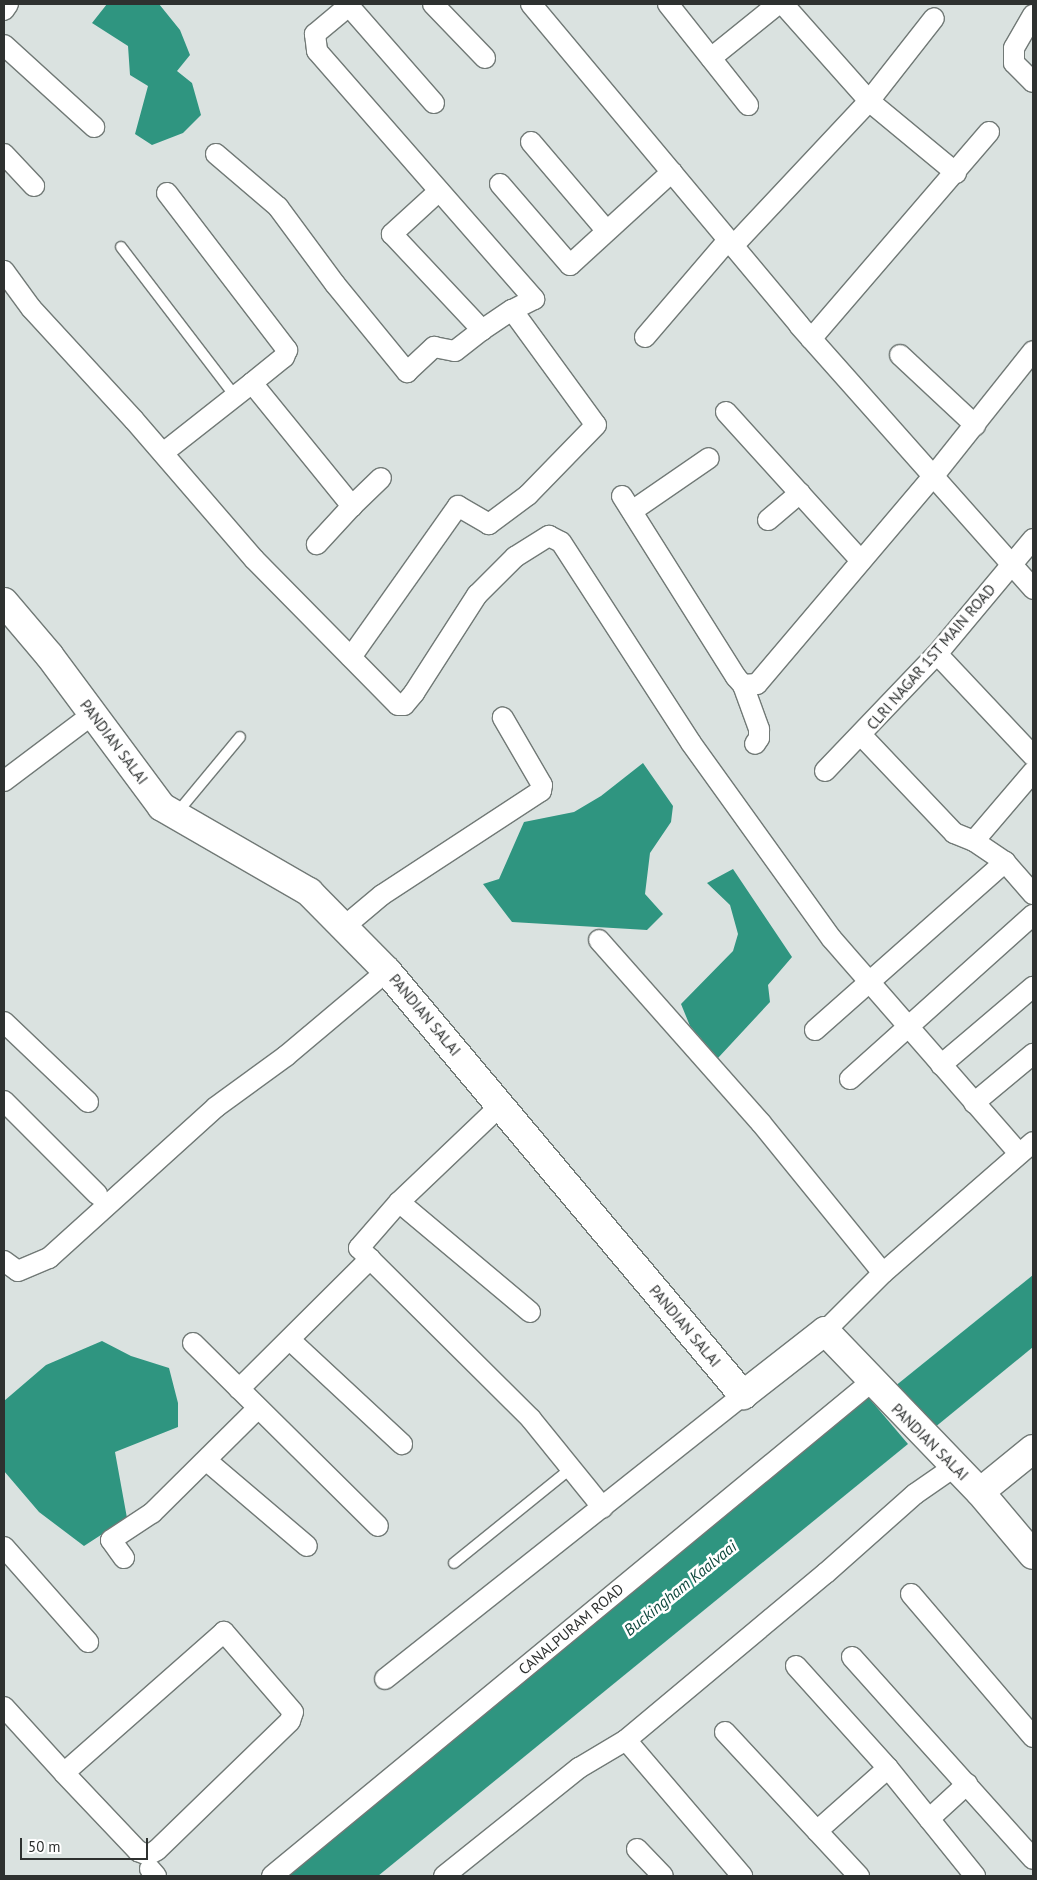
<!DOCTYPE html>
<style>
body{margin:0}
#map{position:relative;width:1037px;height:1880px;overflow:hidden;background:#dae2e0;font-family:"PT Sans",sans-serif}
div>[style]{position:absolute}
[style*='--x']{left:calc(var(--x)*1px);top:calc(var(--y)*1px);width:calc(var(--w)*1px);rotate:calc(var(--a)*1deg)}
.water>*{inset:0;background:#2f9580}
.roads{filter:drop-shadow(1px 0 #717976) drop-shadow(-1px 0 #717976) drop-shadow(0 1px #717976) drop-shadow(0 -1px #717976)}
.lane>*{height:10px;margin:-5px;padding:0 5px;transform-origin:5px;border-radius:5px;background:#fff}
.street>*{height:20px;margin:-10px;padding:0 10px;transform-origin:10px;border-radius:10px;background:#fff}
.secondary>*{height:28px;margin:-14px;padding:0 14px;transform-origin:14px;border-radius:14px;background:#fff}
span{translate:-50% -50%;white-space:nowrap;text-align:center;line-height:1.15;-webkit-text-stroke:5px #fff;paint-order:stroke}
.street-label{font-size:15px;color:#2e3130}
.water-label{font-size:16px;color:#0d473c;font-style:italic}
.frame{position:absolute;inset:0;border:5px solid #2e3130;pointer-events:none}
.scale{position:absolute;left:20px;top:1838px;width:128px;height:22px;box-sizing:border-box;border:2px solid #2e3130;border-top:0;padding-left:6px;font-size:15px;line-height:18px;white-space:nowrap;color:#2e3130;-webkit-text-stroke:4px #fff;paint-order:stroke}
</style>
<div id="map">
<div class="water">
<i style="clip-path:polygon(107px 4px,159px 4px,180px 30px,190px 55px,177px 71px,192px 83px,201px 115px,183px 133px,152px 145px,135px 134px,148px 86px,130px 75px,128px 46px,92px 23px)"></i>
<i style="clip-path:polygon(643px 763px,673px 806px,671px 822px,650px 853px,645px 894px,663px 914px,647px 930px,512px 922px,483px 884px,499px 879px,524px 822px,574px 812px,601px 796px)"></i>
<i style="clip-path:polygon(733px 869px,792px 957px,768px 985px,770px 1002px,718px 1058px,690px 1026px,681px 1004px,733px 951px,738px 934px,730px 905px,707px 883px)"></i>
<i style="clip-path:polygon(1033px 1275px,1033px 1347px,934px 1428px,894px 1387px)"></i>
<i style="clip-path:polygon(102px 1341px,131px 1356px,169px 1368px,178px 1403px,178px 1427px,115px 1452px,127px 1518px,84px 1546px,39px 1512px,4px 1471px,4px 1401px,46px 1365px)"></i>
<i style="clip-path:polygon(863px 1391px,908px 1444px,378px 1876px,274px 1876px)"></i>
</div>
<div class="roads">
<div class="lane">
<i style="--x:121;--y:247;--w:188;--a:52.6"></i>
<i style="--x:176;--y:814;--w:100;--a:-50.3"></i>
<i style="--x:454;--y:1563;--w:149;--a:-39"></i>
</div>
<div class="street">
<i style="--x:351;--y:4;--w:47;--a:140.2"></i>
<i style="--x:315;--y:34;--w:17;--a:83"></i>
<i style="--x:317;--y:51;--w:330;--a:48.8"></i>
<i style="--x:534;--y:299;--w:25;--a:153"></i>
<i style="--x:512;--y:310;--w:142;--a:53.9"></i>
<i style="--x:596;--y:425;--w:98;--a:134.2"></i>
<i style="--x:528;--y:495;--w:49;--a:143.4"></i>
<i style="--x:489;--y:524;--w:36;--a:-150"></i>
<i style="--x:458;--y:506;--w:185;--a:125.3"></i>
<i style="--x:433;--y:4;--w:75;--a:46.1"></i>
<i style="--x:531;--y:4;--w:418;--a:50.1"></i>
<i style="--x:799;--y:325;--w:353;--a:48.4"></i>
<i style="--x:668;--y:4;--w:129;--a:51.6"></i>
<i style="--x:783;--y:4;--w:130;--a:48.4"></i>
<i style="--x:869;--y:101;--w:113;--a:39.6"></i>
<i style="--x:349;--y:6;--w:129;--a:48.8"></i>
<i style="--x:4;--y:10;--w:7;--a:-56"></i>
<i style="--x:1033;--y:15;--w:38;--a:120"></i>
<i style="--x:1014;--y:48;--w:15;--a:90"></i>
<i style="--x:1014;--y:63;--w:27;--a:45"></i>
<i style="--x:4;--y:45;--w:122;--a:42.3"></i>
<i style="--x:711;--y:58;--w:86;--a:-38.9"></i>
<i style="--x:531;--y:142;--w:116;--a:49.6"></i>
<i style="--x:4;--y:154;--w:44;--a:46.8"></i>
<i style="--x:216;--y:154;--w:82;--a:40.5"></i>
<i style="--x:278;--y:207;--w:96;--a:53.5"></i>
<i style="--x:335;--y:284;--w:114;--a:50.7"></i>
<i style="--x:407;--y:372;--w:37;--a:-43"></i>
<i style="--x:434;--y:347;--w:21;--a:11"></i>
<i style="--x:455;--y:351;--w:34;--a:-38"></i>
<i style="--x:500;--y:184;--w:107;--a:49.2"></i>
<i style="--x:570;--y:265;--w:138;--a:-42.4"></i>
<i style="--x:439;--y:191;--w:64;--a:137.5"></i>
<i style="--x:392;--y:234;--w:132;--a:46.8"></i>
<i style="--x:482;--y:330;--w:36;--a:-34"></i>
<i style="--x:167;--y:193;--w:198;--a:52.6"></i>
<i style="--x:287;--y:350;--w:8;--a:113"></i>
<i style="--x:284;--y:357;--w:41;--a:140.9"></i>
<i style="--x:733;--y:246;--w:199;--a:-46.8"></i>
<i style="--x:869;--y:101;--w:105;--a:-51.9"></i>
<i style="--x:4;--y:271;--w:46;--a:53.9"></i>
<i style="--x:31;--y:308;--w:152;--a:47.4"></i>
<i style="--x:134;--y:420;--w:184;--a:49.2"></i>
<i style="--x:254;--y:559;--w:205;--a:45.4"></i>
<i style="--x:398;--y:705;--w:6;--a:0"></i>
<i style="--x:404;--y:705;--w:16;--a:-50"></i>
<i style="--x:414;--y:693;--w:117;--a:-57.3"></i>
<i style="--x:477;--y:595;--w:54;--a:-45"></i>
<i style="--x:515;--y:557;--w:40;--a:-32"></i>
<i style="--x:549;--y:536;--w:13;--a:27"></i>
<i style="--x:561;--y:542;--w:239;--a:57.1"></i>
<i style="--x:691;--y:743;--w:241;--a:54.3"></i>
<i style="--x:832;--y:939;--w:284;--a:48.9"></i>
<i style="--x:645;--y:337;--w:128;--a:-49.4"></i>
<i style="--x:811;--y:339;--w:273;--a:-49.3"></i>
<i style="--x:900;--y:355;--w:103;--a:43"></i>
<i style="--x:726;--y:412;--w:201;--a:47.8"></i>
<i style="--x:163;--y:453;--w:113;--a:-38.2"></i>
<i style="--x:252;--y:383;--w:159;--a:50.9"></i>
<i style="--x:352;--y:506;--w:52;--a:132.6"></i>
<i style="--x:622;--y:496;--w:214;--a:57.8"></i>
<i style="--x:736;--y:677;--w:11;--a:49"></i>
<i style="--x:743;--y:685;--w:14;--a:-4"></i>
<i style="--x:757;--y:684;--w:270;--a:-49.7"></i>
<i style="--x:932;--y:478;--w:162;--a:-51.5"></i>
<i style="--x:352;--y:506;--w:40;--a:-44"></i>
<i style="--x:632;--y:511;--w:93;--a:-34.5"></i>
<i style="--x:768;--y:520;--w:42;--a:-40.2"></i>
<i style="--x:937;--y:654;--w:140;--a:46.7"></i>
<i style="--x:743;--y:685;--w:47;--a:70"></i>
<i style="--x:759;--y:729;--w:9;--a:90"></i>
<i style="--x:759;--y:738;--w:7;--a:124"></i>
<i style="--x:862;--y:736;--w:134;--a:46.5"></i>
<i style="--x:954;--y:833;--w:22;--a:22"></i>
<i style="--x:974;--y:841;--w:37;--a:34"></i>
<i style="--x:1005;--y:862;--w:43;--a:48.8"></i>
<i style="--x:825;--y:771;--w:162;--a:-46.3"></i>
<i style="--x:937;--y:654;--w:150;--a:-50.1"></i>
<i style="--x:4;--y:781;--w:111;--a:-37"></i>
<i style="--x:974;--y:841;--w:91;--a:-49.5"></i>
<i style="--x:345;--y:926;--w:48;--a:-40"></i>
<i style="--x:382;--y:895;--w:190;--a:-33.2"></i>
<i style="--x:541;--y:791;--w:6;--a:-81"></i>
<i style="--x:542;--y:785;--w:78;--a:-120.2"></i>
<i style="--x:599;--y:940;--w:244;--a:48.5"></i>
<i style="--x:761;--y:1123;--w:193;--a:50.9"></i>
<i style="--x:4;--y:1022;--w:116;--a:43.6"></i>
<i style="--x:815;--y:1030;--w:254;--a:-41.5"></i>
<i style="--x:941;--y:1065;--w:121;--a:-40.3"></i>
<i style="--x:850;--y:1079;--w:246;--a:-41.9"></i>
<i style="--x:4;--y:1101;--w:132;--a:45"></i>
<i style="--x:974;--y:1103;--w:77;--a:-39.7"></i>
<i style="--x:501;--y:1105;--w:141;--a:136.4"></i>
<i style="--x:399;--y:1202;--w:61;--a:131"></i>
<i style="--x:359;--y:1248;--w:243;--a:44.8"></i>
<i style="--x:531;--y:1419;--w:114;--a:51"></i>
<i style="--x:399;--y:1202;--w:171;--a:40"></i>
<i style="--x:4;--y:1261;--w:17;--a:36"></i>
<i style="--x:18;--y:1271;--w:34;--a:-23"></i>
<i style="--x:49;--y:1258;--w:225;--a:-42.1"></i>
<i style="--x:216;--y:1107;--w:87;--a:-36.1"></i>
<i style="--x:286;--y:1056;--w:132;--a:-40.1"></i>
<i style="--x:825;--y:1331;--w:82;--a:-45"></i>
<i style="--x:883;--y:1273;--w:199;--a:-41.1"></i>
<i style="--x:290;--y:1340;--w:153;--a:42.9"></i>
<i style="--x:193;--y:1343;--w:260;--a:44.7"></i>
<i style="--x:239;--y:1389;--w:185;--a:-44.8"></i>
<i style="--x:207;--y:1461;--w:131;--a:40.4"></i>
<i style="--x:4;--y:1547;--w:127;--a:48.5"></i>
<i style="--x:124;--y:1558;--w:22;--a:-126"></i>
<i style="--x:111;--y:1540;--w:49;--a:-33.4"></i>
<i style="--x:152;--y:1513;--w:149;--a:-44.7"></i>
<i style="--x:911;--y:1594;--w:188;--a:49.5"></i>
<i style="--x:852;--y:1657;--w:271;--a:48.1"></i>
<i style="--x:796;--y:1666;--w:137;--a:48"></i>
<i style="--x:888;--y:1768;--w:139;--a:51.1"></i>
<i style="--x:385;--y:1679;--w:457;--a:-38.4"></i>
<i style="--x:4;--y:1707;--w:89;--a:47.7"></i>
<i style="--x:64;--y:1773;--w:108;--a:46.5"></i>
<i style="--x:138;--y:1851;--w:11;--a:22"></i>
<i style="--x:148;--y:1855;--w:10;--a:-29"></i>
<i style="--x:157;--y:1850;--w:185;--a:-44.1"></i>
<i style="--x:290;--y:1721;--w:9;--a:-72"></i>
<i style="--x:293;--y:1712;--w:106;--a:-130.8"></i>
<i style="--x:224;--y:1632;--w:213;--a:138.6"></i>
<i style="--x:725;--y:1732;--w:197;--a:47.1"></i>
<i style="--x:626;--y:1740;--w:179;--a:49.5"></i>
<i style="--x:929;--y:1819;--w:52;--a:-42.6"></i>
<i style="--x:817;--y:1831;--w:95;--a:-41.6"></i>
<i style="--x:637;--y:1849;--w:37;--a:46"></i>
<i style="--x:150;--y:1869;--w:9;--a:49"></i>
<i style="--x:272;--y:1876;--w:776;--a:-39.51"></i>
<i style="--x:444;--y:1876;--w:173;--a:-38.7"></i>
<i style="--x:579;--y:1768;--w:55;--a:-30.8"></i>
<i style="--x:626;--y:1740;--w:261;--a:-39.9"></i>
<i style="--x:826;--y:1573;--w:119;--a:-41.6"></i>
<i style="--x:915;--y:1494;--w:47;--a:-34.7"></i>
</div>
<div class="secondary">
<i style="--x:4;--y:602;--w:70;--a:49.7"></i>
<i style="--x:49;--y:655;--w:189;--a:53.4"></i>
<i style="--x:162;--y:807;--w:170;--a:30"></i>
<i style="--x:309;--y:892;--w:111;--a:45.4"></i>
<i style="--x:387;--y:971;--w:554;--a:49.98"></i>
<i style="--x:743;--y:1395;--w:104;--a:-38"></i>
<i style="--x:825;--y:1331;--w:223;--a:46.1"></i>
<i style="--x:980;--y:1492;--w:82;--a:49.9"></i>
<i style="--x:980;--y:1492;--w:68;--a:-39.1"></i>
</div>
</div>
<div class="street-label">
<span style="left:931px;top:657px;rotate:-49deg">CLRI NAGAR 1ST MAIN ROAD</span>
<span style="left:114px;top:742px;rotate:53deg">PANDIAN SALAI</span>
<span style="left:425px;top:1015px;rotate:50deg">PANDIAN SALAI</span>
<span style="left:685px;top:1326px;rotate:50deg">PANDIAN SALAI</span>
<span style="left:930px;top:1442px;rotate:45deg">PANDIAN SALAI</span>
<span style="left:571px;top:1629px;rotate:-40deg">CANALPURAM ROAD</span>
</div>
<div class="water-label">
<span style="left:680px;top:1588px;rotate:-39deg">Buckingham Kaalvaai</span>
</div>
<div class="frame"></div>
<div class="scale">50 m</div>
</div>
